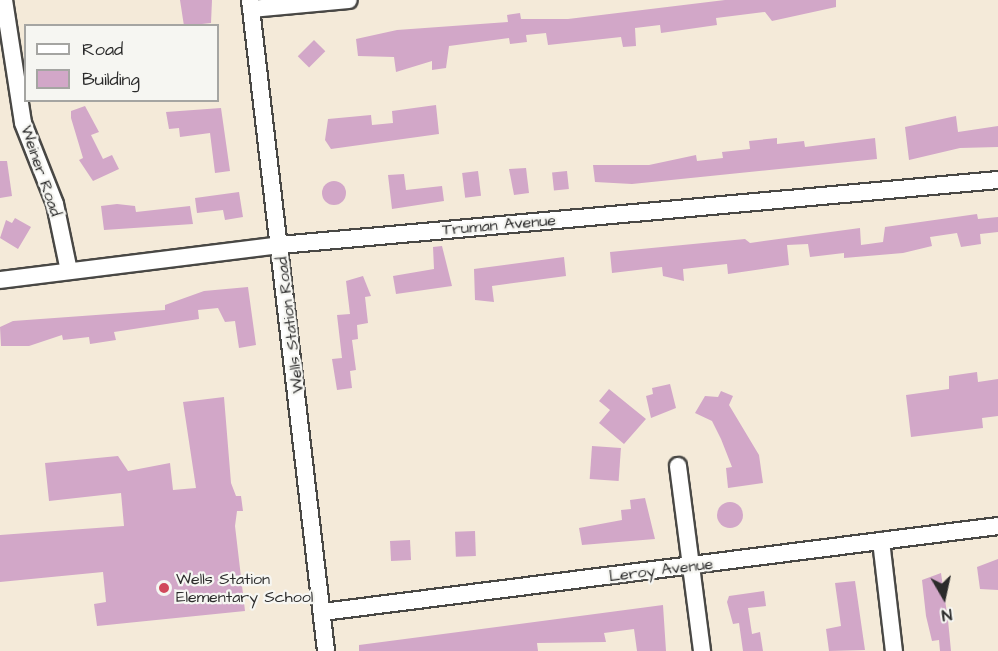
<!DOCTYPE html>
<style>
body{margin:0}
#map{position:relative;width:998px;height:651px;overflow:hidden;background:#f4ead9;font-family:"Architects Daughter",sans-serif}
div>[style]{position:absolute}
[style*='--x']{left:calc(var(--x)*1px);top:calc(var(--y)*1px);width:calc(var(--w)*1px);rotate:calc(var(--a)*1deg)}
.building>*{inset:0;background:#d2a7c8;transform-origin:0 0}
.round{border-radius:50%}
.roads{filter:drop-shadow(2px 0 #494845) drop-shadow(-2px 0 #494845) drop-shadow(0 2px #494845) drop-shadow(0 -2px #494845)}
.minor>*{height:16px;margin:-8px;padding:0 8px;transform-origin:8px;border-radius:8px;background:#fff}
.dots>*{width:16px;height:16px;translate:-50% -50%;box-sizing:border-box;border:3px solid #f6f6f2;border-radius:50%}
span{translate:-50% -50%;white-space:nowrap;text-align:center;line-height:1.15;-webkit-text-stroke:4.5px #f6f6f2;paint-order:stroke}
.street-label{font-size:16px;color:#2b2b2b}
.poi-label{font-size:16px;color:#2b2b2b}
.left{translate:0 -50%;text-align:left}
.legend{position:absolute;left:24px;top:24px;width:195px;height:78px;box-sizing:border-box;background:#f6f6f2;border:2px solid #a5a5a2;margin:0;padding:8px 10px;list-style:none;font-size:18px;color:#2b2b2b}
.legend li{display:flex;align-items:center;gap:12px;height:30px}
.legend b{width:30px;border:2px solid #a5a5a2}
.north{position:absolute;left:914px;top:567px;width:60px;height:60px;-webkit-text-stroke:4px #f6f6f2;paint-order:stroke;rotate:171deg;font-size:16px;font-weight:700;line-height:24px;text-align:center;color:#2b2b2b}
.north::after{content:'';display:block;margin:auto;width:21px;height:27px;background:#2b2b2b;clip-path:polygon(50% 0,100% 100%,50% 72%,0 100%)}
</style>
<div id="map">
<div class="building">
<i style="clip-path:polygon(180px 0,212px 0,211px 23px,184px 26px)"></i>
<i style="clip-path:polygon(725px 0,836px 0,836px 7px,772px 21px,765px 12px,716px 18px,717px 25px,661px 33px,660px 25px,635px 28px,636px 46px,623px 47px,621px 37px,548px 45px,546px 33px,526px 35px,527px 42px,510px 44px,509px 38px,449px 46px,446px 68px,432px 70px,432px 61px,396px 72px,394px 57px,358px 56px,356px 39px,397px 30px,508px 22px,507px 15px,520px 13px,521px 19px,568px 19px)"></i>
<i style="left:314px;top:40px;width:16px;height:23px;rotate:45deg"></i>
<i style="clip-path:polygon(436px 105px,439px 134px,331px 149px,325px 140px,328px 119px,371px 115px,372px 125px,393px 123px,392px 111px)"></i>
<i style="clip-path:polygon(85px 106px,99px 132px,91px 135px,103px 159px,112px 155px,119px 169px,93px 181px,79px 160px,83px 158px,71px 118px,71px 111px)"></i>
<i style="clip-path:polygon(221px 108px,230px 171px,215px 173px,210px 133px,180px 137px,179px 128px,169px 129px,166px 112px)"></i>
<i style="clip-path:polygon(956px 116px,958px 132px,998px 126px,998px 147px,960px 148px,909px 160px,905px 127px)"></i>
<i style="clip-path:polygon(777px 138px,777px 144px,804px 141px,805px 147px,875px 138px,877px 159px,632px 184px,595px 182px,593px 165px,649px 165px,696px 155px,697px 161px,723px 158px,722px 152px,750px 149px,749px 141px)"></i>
<i style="clip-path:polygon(0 161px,7px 161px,12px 196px,0 198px)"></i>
<i style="clip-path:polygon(526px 168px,529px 193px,514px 195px,509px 169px)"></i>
<i style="left:478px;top:171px;width:25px;height:16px;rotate:83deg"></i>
<i style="left:567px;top:171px;width:18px;height:15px;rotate:84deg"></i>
<i style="clip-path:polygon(404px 174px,406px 190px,442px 186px,444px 201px,392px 209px,388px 175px)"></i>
<i class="round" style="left:322px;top:181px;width:24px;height:24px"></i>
<i style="clip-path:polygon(239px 192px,243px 217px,225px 220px,223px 210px,197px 213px,195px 198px)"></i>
<i style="clip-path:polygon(117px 204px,135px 206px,136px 212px,190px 206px,193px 224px,104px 230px,101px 206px)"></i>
<i style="clip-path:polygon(977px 214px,978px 219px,998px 217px,998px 232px,980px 234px,981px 244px,961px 247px,957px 233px,930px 237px,932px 246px,903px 253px,844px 258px,844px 253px,810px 257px,808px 244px,787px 245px,789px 265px,728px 274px,727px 264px,683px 269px,684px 281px,663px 276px,662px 267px,612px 273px,610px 252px,745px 239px,750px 243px,860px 228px,861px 245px,883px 242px,885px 227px)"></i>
<i style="clip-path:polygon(15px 218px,31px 227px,18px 249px,0 238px,6px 220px,12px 223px)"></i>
<i style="clip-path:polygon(442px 246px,452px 286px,396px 294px,393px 276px,434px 269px,433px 247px)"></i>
<i style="clip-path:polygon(564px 257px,566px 276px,492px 286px,494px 302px,475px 300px,474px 269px)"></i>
<i style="clip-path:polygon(363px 276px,371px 296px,365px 297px,368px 323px,357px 325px,358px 339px,352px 340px,356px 370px,350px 371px,352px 388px,337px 390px,332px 359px,342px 358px,337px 315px,350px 314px,346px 281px)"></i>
<i style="clip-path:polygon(248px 287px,256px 345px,239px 348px,235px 321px,225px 322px,218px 308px,198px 310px,199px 319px,114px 332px,116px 340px,90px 344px,89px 337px,63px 340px,62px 335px,29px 346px,1px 346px,0 327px,13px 321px,165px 310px,165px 305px,204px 291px)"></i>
<i style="clip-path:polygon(977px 372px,978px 382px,998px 379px,998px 416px,982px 418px,983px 428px,911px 437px,906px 395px,949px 389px,949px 376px)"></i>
<i style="clip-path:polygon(670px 384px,676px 408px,651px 418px,646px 396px,653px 394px,652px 388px)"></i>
<i style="clip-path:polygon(609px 389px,646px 419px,624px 444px,599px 423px,610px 410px,599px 401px)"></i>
<i style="clip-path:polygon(721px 391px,733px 396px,729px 405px,759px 455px,763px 483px,728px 488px,726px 468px,732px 467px,721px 439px,712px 421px,695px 413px,705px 396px,718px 397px)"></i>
<i style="clip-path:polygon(224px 397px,231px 483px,236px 496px,241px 496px,243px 511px,237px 511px,235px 526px,245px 611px,97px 626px,94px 604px,106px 602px,103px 572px,0 582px,0 535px,124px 526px,121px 493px,49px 501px,45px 463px,118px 456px,128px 471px,170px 463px,173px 490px,196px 488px,183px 402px)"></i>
<i style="left:592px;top:446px;width:29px;height:33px;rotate:4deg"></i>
<i style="clip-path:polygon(645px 498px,655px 539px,582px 545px,579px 528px,622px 520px,621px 510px,631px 509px,630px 500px)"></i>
<i class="round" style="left:717px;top:502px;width:26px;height:26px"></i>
<i style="left:475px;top:531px;width:25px;height:20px;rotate:88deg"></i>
<i style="left:410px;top:540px;width:20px;height:20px;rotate:87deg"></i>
<i style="clip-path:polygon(998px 559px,998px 590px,980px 589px,977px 567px)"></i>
<i style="clip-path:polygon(941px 573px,948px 620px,951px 651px,940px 651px,939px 640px,932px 641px,926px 616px,922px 580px)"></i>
<i style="clip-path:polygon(855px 581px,865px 650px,829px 651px,826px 629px,841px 626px,835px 583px)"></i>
<i style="clip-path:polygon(764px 591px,766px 606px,748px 608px,752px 634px,760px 632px,763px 651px,743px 651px,739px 623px,733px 624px,727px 602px,729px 596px)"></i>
<i style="clip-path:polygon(663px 605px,666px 651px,637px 651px,634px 629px,604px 633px,606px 642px,537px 643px,538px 651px,359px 651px,359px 645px)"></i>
</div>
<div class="roads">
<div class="minor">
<i style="--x:4;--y:0;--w:124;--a:81.2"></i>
<i style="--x:23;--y:123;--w:87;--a:68.4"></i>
<i style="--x:55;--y:204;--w:68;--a:78.2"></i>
<i style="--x:250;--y:0;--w:655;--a:83.34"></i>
<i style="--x:251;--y:9;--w:98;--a:-5.2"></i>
<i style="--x:0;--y:280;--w:282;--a:-7.1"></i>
<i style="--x:280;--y:245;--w:721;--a:-5.17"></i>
<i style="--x:678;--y:466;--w:187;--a:82.6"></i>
<i style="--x:881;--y:541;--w:111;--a:83.3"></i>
<i style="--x:323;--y:612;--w:680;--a:-7.26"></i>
</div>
</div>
<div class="dots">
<i style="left:164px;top:588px;background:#d1495b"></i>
</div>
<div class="street-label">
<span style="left:41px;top:171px;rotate:71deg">Weiner Road</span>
<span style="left:499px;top:225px;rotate:-5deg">Truman Avenue</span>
<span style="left:290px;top:325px;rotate:-97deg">Wells Station Road</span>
<span style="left:661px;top:570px;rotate:-7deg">Leroy Avenue</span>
</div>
<div class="poi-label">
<span class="left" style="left:176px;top:588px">Wells Station<br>Elementary School</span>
</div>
<ul class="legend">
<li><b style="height:8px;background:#fff"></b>Road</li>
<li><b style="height:16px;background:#d2a7c8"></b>Building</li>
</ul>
<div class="north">N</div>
</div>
